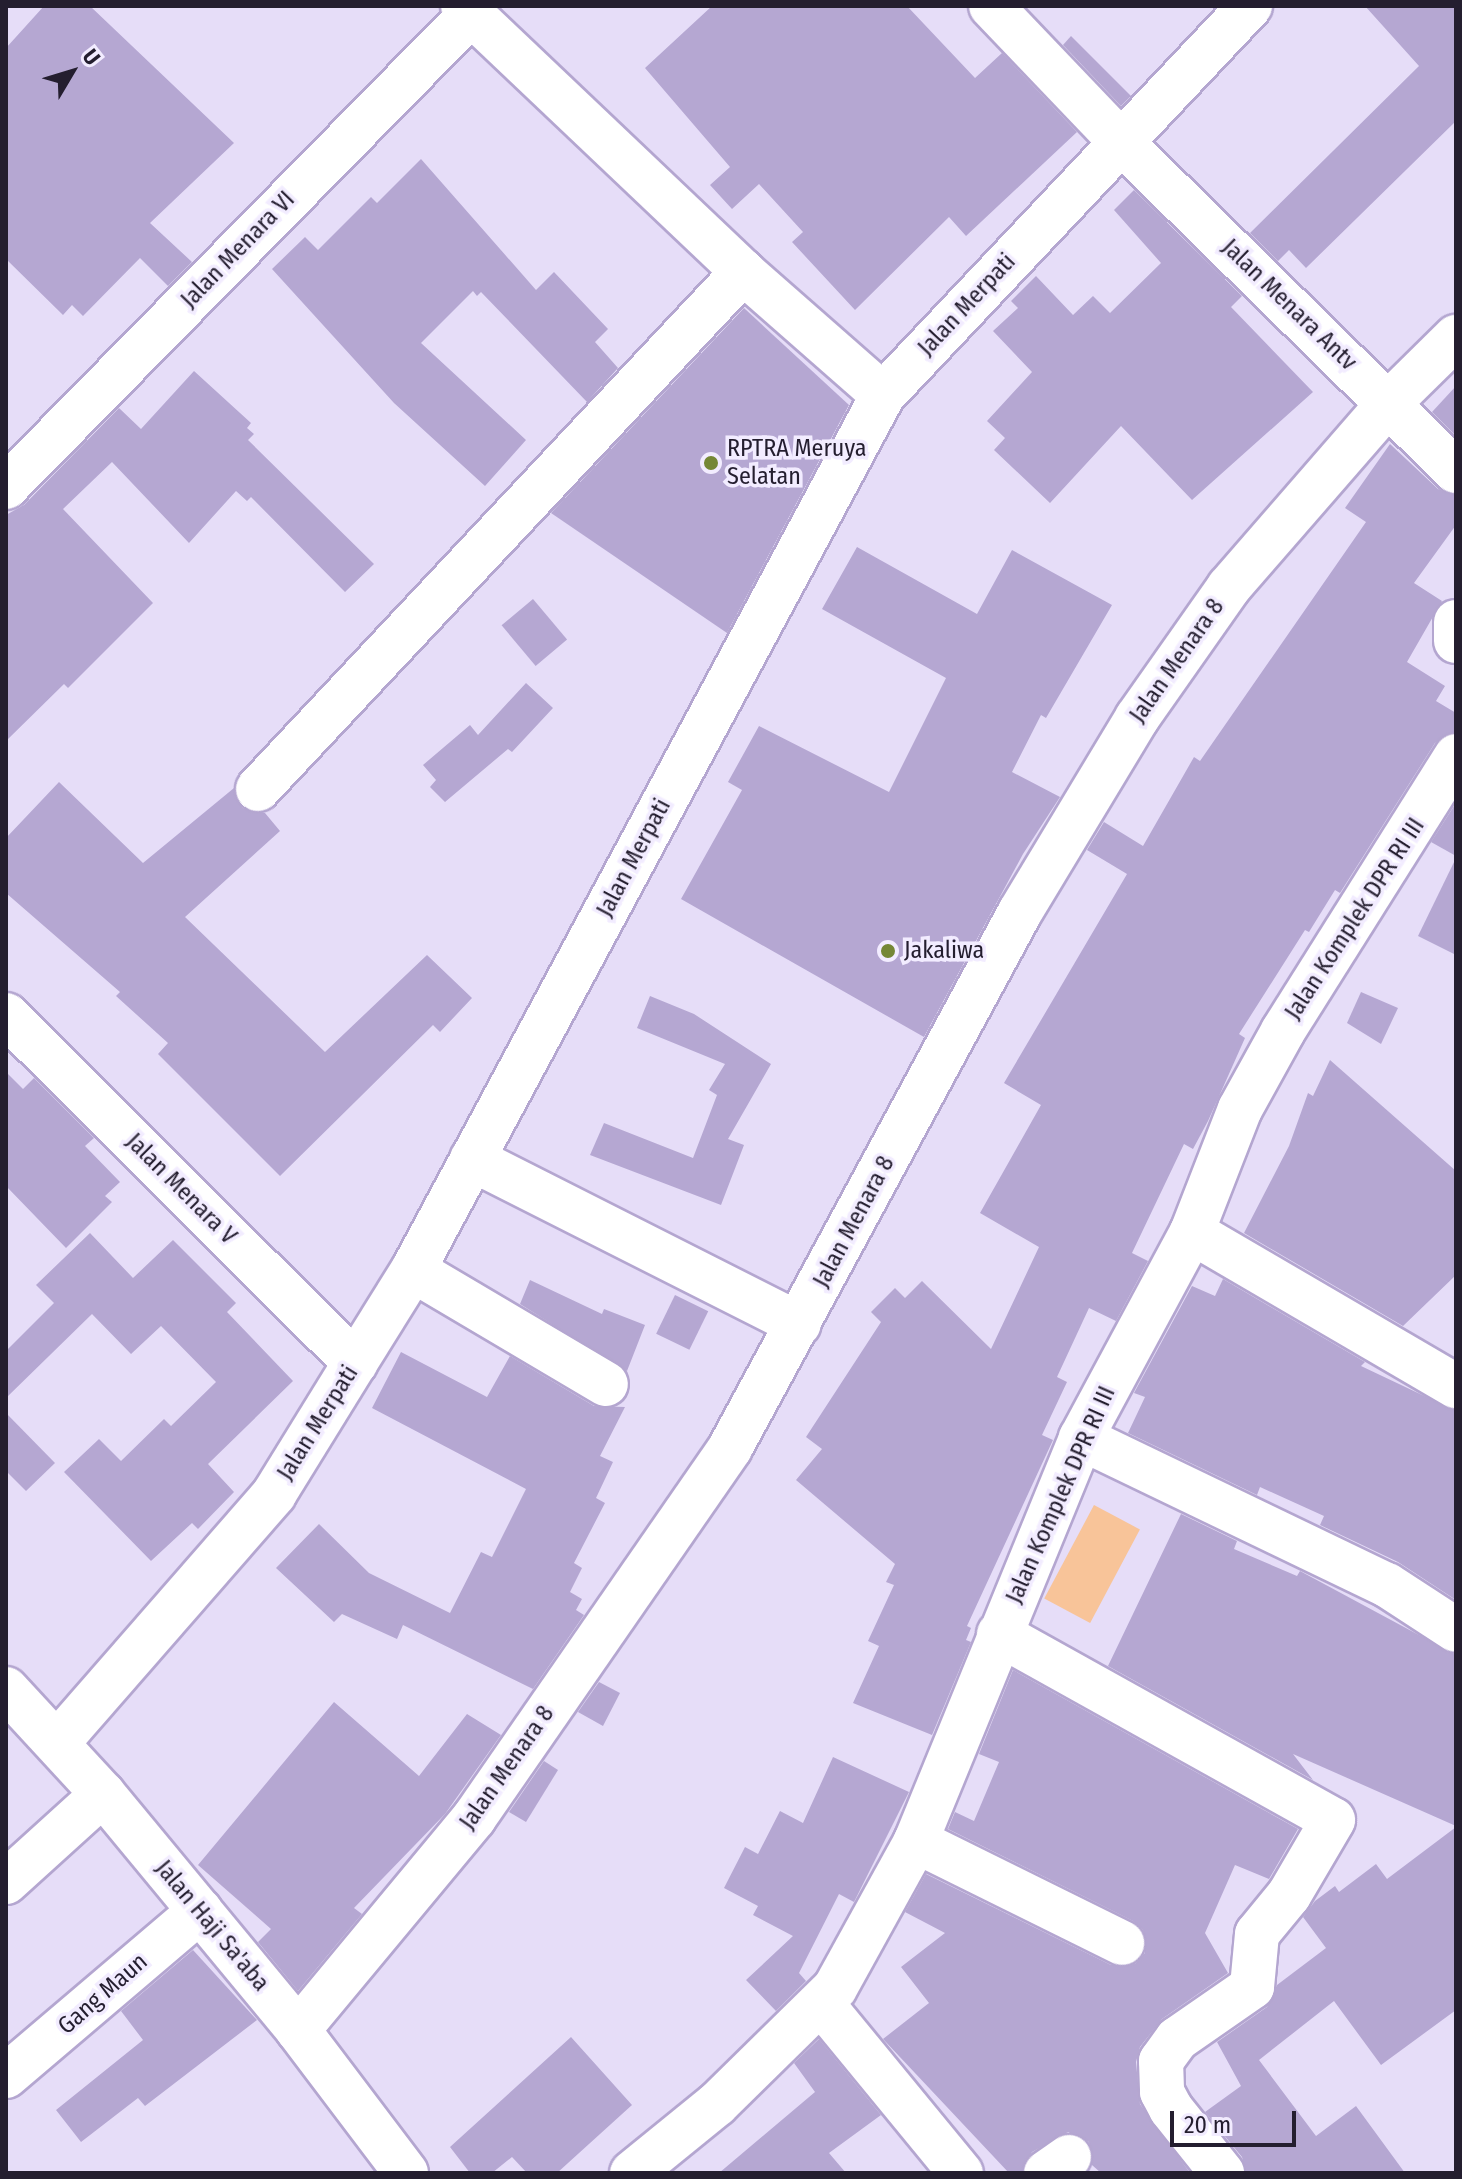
<!DOCTYPE html>
<style>
body{margin:0}
#map{position:relative;width:1462px;height:2179px;overflow:hidden;background:#e6ddf8;font-family:"Fira Sans Condensed",sans-serif}
div>[style]{position:absolute}
[style*='--x']{left:calc(var(--x)*1px);top:calc(var(--y)*1px);width:calc(var(--w)*1px);rotate:calc(var(--a)*1deg)}
.green>*{inset:0;background:#f8c499;transform-origin:0 0}
.building>*{inset:0;background:#b5a7d2;transform-origin:0 0}
.roads{filter:drop-shadow(2px 0 #b4a6d0) drop-shadow(-2px 0 #b4a6d0) drop-shadow(0 2px #b4a6d0) drop-shadow(0 -2px #b4a6d0)}
.minor>*{height:44px;margin:-22px;padding:0 22px;transform-origin:22px;border-radius:22px;background:#fff}
.dots>*{width:22px;height:22px;translate:-50% -50%;box-sizing:border-box;border:4px solid #f2ecff;border-radius:50%}
span{translate:-50% -50%;white-space:nowrap;text-align:center;line-height:1.15;-webkit-text-stroke:7px #f2ecff;paint-order:stroke}
.street-label{font-size:24px;color:#241e2f}
.poi-label{font-size:24px;color:#241e2f}
.left{translate:0 -50%;text-align:left}
.frame{position:absolute;inset:0;border:8px solid #241e2f;pointer-events:none}
.north{position:absolute;left:32px;top:32px;width:80px;height:80px;-webkit-text-stroke:6px #f2ecff;paint-order:stroke;rotate:52deg;font-size:22px;font-weight:700;line-height:32px;text-align:center;color:#241e2f}
.north::after{content:'';display:block;margin:auto;width:28px;height:36px;background:#241e2f;clip-path:polygon(50% 0,100% 100%,50% 72%,0 100%)}
.scale{position:absolute;left:1170px;top:2111px;width:126px;height:36px;box-sizing:border-box;border:4px solid #241e2f;border-top:0;padding-left:10px;font-size:24px;line-height:28px;white-space:nowrap;color:#241e2f;-webkit-text-stroke:6px #f2ecff;paint-order:stroke}
</style>
<div id="map">
<div class="green">
<i style="left:1094px;top:1505px;width:52px;height:106px;rotate:28deg"></i>
</div>
<div class="building">
<i style="clip-path:polygon(44px 6px,90px 6px,234px 143px,150px 223px,192px 262px,168px 286px,140px 258px,83px 316px,72px 305px,63px 315px,6px 259px,6px 48px)"></i>
<i style="clip-path:polygon(712px 6px,907px 6px,975px 78px,1002px 53px,1077px 132px,966px 236px,949px 217px,855px 310px,792px 242px,803px 232px,759px 184px,732px 209px,710px 185px,730px 167px,645px 68px)"></i>
<i style="clip-path:polygon(1365px 6px,1456px 6px,1456px 121px,1306px 268px,1289px 250px,1278px 261px,1250px 233px,1419px 66px)"></i>
<i style="clip-path:polygon(1071px 36px,1131px 96px,1121px 106px,1063px 45px)"></i>
<i style="clip-path:polygon(421px 159px,536px 290px,554px 272px,608px 329px,595px 342px,618px 368px,587px 402px,481px 292px,477px 296px,473px 291px,421px 343px,526px 440px,485px 486px,394px 403px,272px 269px,305px 237px,318px 250px,371px 197px,377px 203px)"></i>
<i style="clip-path:polygon(1134px 190px,1242px 296px,1231px 307px,1313px 392px,1192px 500px,1121px 426px,1050px 503px,994px 450px,1005px 438px,987px 421px,1032px 372px,993px 331px,1018px 308px,1011px 301px,1036px 276px,1073px 315px,1093px 296px,1110px 313px,1161px 263px,1114px 210px)"></i>
<i style="clip-path:polygon(744px 308px,849px 405px,727px 633px,551px 513px)"></i>
<i style="clip-path:polygon(194px 371px,251px 423px,247px 428px,254px 434px,248px 440px,374px 564px,345px 592px,251px 497px,247px 501px,236px 491px,189px 543px,112px 462px,63px 509px,153px 603px,68px 688px,64px 684px,6px 741px,6px 515px,24px 505px,119px 408px,141px 429px)"></i>
<i style="clip-path:polygon(1456px 386px,1456px 436px,1432px 412px)"></i>
<i style="clip-path:polygon(1390px 444px,1438px 489px,1456px 495px,1456px 525px,1414px 583px,1442px 601px,1407px 662px,1445px 686px,1436px 701px,1456px 713px,1456px 731px,1435px 743px,1340px 893px,1335px 890px,1309px 932px,1305px 930px,1239px 1034px,1245px 1038px,1208px 1121px,1193px 1149px,1184px 1144px,1132px 1253px,1148px 1261px,1116px 1321px,1089px 1308px,1057px 1377px,1067px 1382px,1042px 1435px,1053px 1440px,967px 1626px,971px 1628px,966px 1640px,971px 1642px,932px 1735px,853px 1703px,879px 1646px,868px 1641px,894px 1585px,886px 1582px,895px 1564px,796px 1480px,822px 1449px,806px 1437px,881px 1322px,871px 1312px,895px 1288px,905px 1298px,922px 1281px,991px 1349px,1039px 1247px,980px 1213px,1041px 1105px,1004px 1083px,1127px 874px,1087px 850px,1104px 822px,1143px 846px,1194px 757px,1200px 761px,1366px 522px,1345px 508px)"></i>
<i style="clip-path:polygon(857px 547px,977px 614px,1012px 550px,1112px 605px,1046px 718px,1041px 715px,1012px 772px,1060px 797px,1023px 854px,924px 1037px,681px 899px,742px 790px,728px 782px,759px 726px,889px 792px,946px 678px,822px 609px)"></i>
<i style="left:533px;top:599px;width:53px;height:41px;rotate:50deg"></i>
<i style="clip-path:polygon(526px 683px,553px 708px,512px 752px,508px 749px,445px 802px,430px 787px,436px 780px,423px 765px,470px 725px,478px 735px)"></i>
<i style="clip-path:polygon(59px 782px,143px 863px,234px 788px,242px 808px,265px 813px,280px 831px,185px 917px,325px 1052px,427px 955px,472px 998px,440px 1032px,433px 1025px,280px 1176px,158px 1054px,168px 1043px,116px 996px,120px 992px,6px 893px,6px 838px)"></i>
<i style="clip-path:polygon(1456px 803px,1456px 856px,1431px 842px)"></i>
<i style="clip-path:polygon(1456px 858px,1456px 955px,1418px 936px)"></i>
<i style="clip-path:polygon(1361px 992px,1398px 1008px,1381px 1044px,1347px 1023px)"></i>
<i style="clip-path:polygon(650px 996px,694px 1014px,771px 1064px,728px 1139px,744px 1145px,721px 1205px,590px 1155px,604px 1123px,693px 1158px,717px 1095px,709px 1090px,725px 1064px,637px 1028px)"></i>
<i style="clip-path:polygon(1330px 1060px,1456px 1171px,1456px 1275px,1403px 1326px,1244px 1233px,1289px 1146px,1308px 1093px,1313px 1096px)"></i>
<i style="clip-path:polygon(6px 1072px,23px 1089px,34px 1078px,94px 1138px,85px 1146px,120px 1182px,105px 1196px,112px 1202px,66px 1248px,6px 1186px)"></i>
<i style="clip-path:polygon(90px 1233px,133px 1278px,173px 1240px,236px 1303px,227px 1312px,293px 1381px,208px 1464px,234px 1492px,198px 1529px,192px 1523px,151px 1561px,64px 1472px,99px 1439px,121px 1461px,164px 1419px,171px 1426px,216px 1382px,161px 1326px,131px 1354px,92px 1314px,6px 1398px,6px 1351px,54px 1303px,36px 1285px)"></i>
<i style="clip-path:polygon(1223px 1279px,1365px 1362px,1361px 1366px,1456px 1411px,1456px 1600px,1398px 1562px,1320px 1525px,1324px 1516px,1260px 1487px,1257px 1495px,1128px 1433px,1145px 1397px,1134px 1393px,1192px 1286px,1215px 1296px)"></i>
<i style="clip-path:polygon(530px 1280px,602px 1314px,604px 1309px,645px 1325px,627px 1371px,520px 1304px)"></i>
<i style="left:675px;top:1295px;width:37px;height:43px;rotate:26deg"></i>
<i style="clip-path:polygon(401px 1352px,487px 1397px,510px 1356px,594px 1406px,625px 1407px,600px 1456px,613px 1462px,596px 1498px,605px 1503px,574px 1563px,582px 1568px,570px 1592px,582px 1599px,576px 1610px,584px 1615px,533px 1689px,403px 1625px,397px 1639px,342px 1614px,334px 1622px,276px 1568px,319px 1524px,369px 1573px,450px 1613px,481px 1552px,492px 1557px,526px 1489px,372px 1408px)"></i>
<i style="clip-path:polygon(6px 1413px,55px 1463px,26px 1491px,6px 1471px)"></i>
<i style="clip-path:polygon(1181px 1514px,1237px 1541px,1234px 1549px,1297px 1576px,1300px 1571px,1456px 1655px,1456px 1826px,1293px 1754px,1313px 1780px,1108px 1666px)"></i>
<i style="clip-path:polygon(1013px 1670px,1298px 1829px,1269px 1879px,1235px 1865px,1205px 1933px,1228px 1973px,1162px 2019px,1140px 2047px,1136px 2062px,1140px 2104px,1190px 2173px,1101px 2173px,1092px 2165px,1089px 2142px,1068px 2132px,1032px 2152px,1021px 2173px,1009px 2173px,883px 2039px,929px 2003px,901px 1967px,945px 1933px,905px 1912px,926px 1874px,1111px 1965px,1135px 1964px,1145px 1953px,1143px 1930px,1133px 1921px,948px 1829px,955px 1812px,974px 1821px,999px 1762px,979px 1754px)"></i>
<i style="clip-path:polygon(599px 1682px,620px 1693px,603px 1726px,578px 1712px)"></i>
<i style="clip-path:polygon(334px 1702px,419px 1776px,467px 1714px,501px 1735px,445px 1814px,354px 1908px,362px 1914px,298px 1991px,258px 1942px,271px 1929px,198px 1865px)"></i>
<i style="clip-path:polygon(833px 1757px,909px 1792px,854px 1902px,839px 1894px,799px 1973px,806px 1981px,776px 2011px,746px 1980px,793px 1936px,753px 1915px,758px 1906px,724px 1888px,745px 1847px,758px 1854px,780px 1811px,803px 1823px)"></i>
<i style="clip-path:polygon(544px 1761px,558px 1770px,526px 1822px,509px 1812px)"></i>
<i style="clip-path:polygon(1456px 1827px,1456px 2010px,1381px 2065px,1334px 2001px,1259px 2060px,1316px 2136px,1356px 2106px,1405px 2173px,1246px 2173px,1242px 2157px,1205px 2112px,1241px 2086px,1217px 2042px,1267px 2007px,1277px 1985px,1326px 1948px,1303px 1917px,1315px 1901px,1335px 1886px,1339px 1892px,1376px 1864px,1387px 1879px)"></i>
<i style="clip-path:polygon(193px 1950px,257px 2020px,145px 2106px,138px 2098px,81px 2142px,56px 2110px,143px 2040px,121px 2011px)"></i>
<i style="clip-path:polygon(571px 2037px,632px 2105px,557px 2173px,527px 2173px,512px 2157px,492px 2173px,470px 2173px,450px 2147px)"></i>
<i style="clip-path:polygon(819px 2039px,881px 2115px,829px 2153px,846px 2173px,719px 2173px,815px 2092px,794px 2063px)"></i>
</div>
<div class="roads">
<div class="minor">
<i style="--x:463;--y:6;--w:386;--a:43.5"></i>
<i style="--x:743;--y:272;--w:186;--a:41.3"></i>
<i style="--x:991;--y:6;--w:187;--a:46.3"></i>
<i style="--x:1120;--y:141;--w:471;--a:44.5"></i>
<i style="--x:6;--y:487;--w:663;--a:-45.49"></i>
<i style="--x:1456;--y:622;--w:19;--a:90"></i>
<i style="--x:258;--y:789;--w:709;--a:-46.83"></i>
<i style="--x:6;--y:1015;--w:493;--a:44.9"></i>
<i style="--x:472;--y:1159;--w:366;--a:26.8"></i>
<i style="--x:1192;--y:1232;--w:306;--a:30.3"></i>
<i style="--x:413;--y:1270;--w:224;--a:30.6"></i>
<i style="--x:1081;--y:1438;--w:339;--a:25.7"></i>
<i style="--x:1387;--y:1585;--w:82;--a:33.1"></i>
<i style="--x:999;--y:1634;--w:382;--a:29.1"></i>
<i style="--x:1333;--y:1820;--w:87;--a:120.4"></i>
<i style="--x:1289;--y:1895;--w:50;--a:129.4"></i>
<i style="--x:1257;--y:1934;--w:53;--a:95.4"></i>
<i style="--x:1252;--y:1987;--w:91;--a:145.3"></i>
<i style="--x:1177;--y:2039;--w:27;--a:126"></i>
<i style="--x:1161;--y:2061;--w:31;--a:88"></i>
<i style="--x:1162;--y:2092;--w:19;--a:62"></i>
<i style="--x:1171;--y:2109;--w:82;--a:51.4"></i>
<i style="--x:6;--y:1689;--w:143;--a:47.3"></i>
<i style="--x:103;--y:1794;--w:306;--a:50.4"></i>
<i style="--x:298;--y:2030;--w:179;--a:52.9"></i>
<i style="--x:58;--y:1742;--w:329;--a:-48.9"></i>
<i style="--x:274;--y:1494;--w:154;--a:-58.3"></i>
<i style="--x:355;--y:1363;--w:110;--a:-58.1"></i>
<i style="--x:413;--y:1270;--w:993;--a:-61.76"></i>
<i style="--x:883;--y:395;--w:535;--a:-46.67"></i>
<i style="--x:916;--y:1841;--w:230;--a:26.3"></i>
<i style="--x:6;--y:1882;--w:131;--a:-42.2"></i>
<i style="--x:822;--y:2004;--w:219;--a:50.6"></i>
<i style="--x:298;--y:2030;--w:276;--a:-50.3"></i>
<i style="--x:474;--y:1818;--w:450;--a:-55.3"></i>
<i style="--x:730;--y:1448;--w:609;--a:-61.58"></i>
<i style="--x:1020;--y:912;--w:227;--a:-58.9"></i>
<i style="--x:1137;--y:718;--w:160;--a:-54.9"></i>
<i style="--x:1229;--y:587;--w:245;--a:-49"></i>
<i style="--x:1390;--y:402;--w:93;--a:-44.6"></i>
<i style="--x:6;--y:2076;--w:255;--a:-40.4"></i>
<i style="--x:632;--y:2173;--w:109;--a:-39.1"></i>
<i style="--x:717;--y:2104;--w:165;--a:-44.5"></i>
<i style="--x:835;--y:1988;--w:168;--a:-61.1"></i>
<i style="--x:916;--y:1841;--w:435;--a:-67.7"></i>
<i style="--x:1081;--y:1438;--w:234;--a:-61.7"></i>
<i style="--x:1192;--y:1232;--w:132;--a:-68.7"></i>
<i style="--x:1240;--y:1109;--w:89;--a:-61.1"></i>
<i style="--x:1283;--y:1031;--w:325;--a:-57.8"></i>
<i style="--x:1046;--y:2173;--w:28;--a:-35"></i>
</div>
</div>
<div class="dots">
<i style="left:711px;top:463px;background:#758736"></i>
<i style="left:888px;top:951px;background:#758736"></i>
</div>
<div class="street-label">
<span style="left:238px;top:250px;rotate:-46deg">Jalan Menara VI</span>
<span style="left:967px;top:305px;rotate:-47deg">Jalan Merpati</span>
<span style="left:1289px;top:305px;rotate:44deg">Jalan Menara Antv</span>
<span style="left:1177px;top:661px;rotate:-55deg">Jalan Menara 8</span>
<span style="left:634px;top:858px;rotate:-62deg">Jalan Merpati</span>
<span style="left:1355px;top:919px;rotate:-57deg">Jalan Komplek DPR RI III</span>
<span style="left:181px;top:1189px;rotate:45deg">Jalan Menara V</span>
<span style="left:854px;top:1222px;rotate:-62deg">Jalan Menara 8</span>
<span style="left:318px;top:1423px;rotate:-58deg">Jalan Merpati</span>
<span style="left:1061px;top:1495px;rotate:-66deg">Jalan Komplek DPR RI III</span>
<span style="left:507px;top:1768px;rotate:-55deg">Jalan Menara 8</span>
<span style="left:212px;top:1926px;rotate:50deg">Jalan Haji Sa'aba</span>
<span style="left:103px;top:1994px;rotate:-41deg">Gang Maun</span>
</div>
<div class="poi-label">
<span class="left" style="left:727px;top:463px">RPTRA Meruya<br>Selatan</span>
<span class="left" style="left:904px;top:951px">Jakaliwa</span>
</div>
<div class="frame"></div>
<div class="north">U</div>
<div class="scale">20 m</div>
</div>
